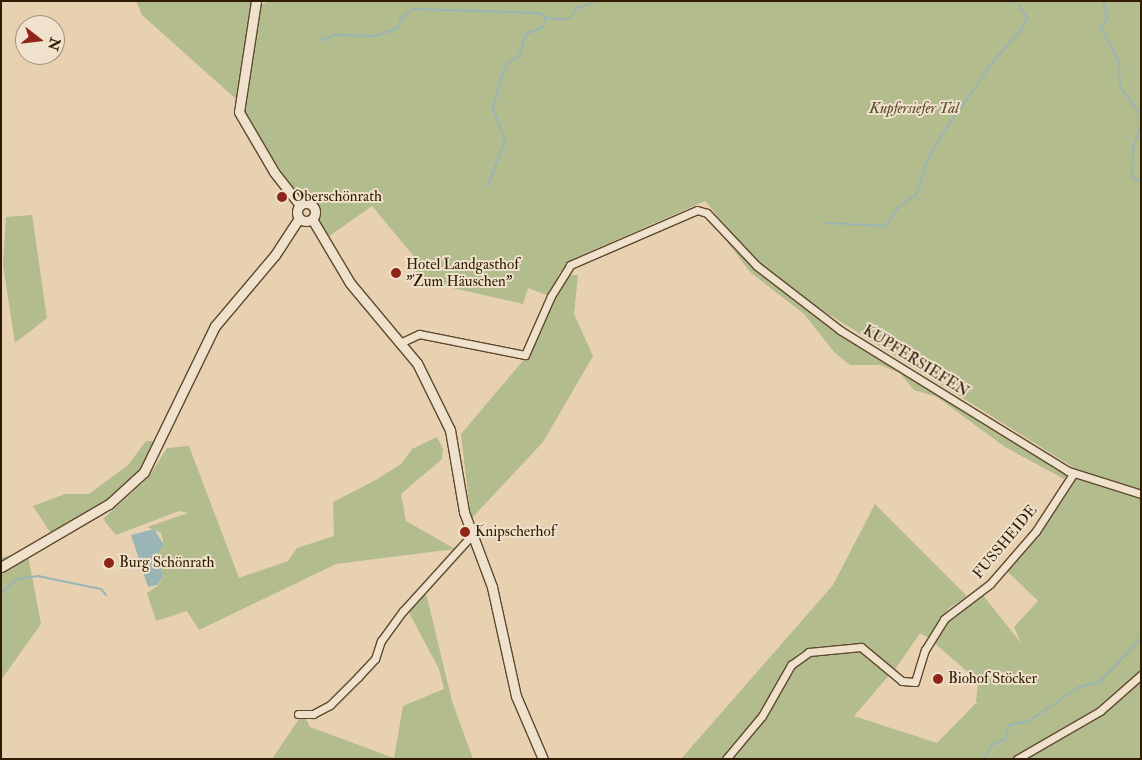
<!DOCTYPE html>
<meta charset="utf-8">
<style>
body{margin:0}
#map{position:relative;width:1142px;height:760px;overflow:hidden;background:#e7d1b1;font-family:"IM FELL Double Pica",serif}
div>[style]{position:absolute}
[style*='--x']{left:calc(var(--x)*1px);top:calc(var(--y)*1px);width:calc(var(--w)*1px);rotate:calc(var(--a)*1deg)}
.green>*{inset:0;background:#b3bc8d}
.water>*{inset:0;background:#9ab5b5}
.stream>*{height:2px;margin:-1px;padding:0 1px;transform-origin:1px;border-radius:1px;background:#9ab5b5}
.roads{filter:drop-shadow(1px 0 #5e492e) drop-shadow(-1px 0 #5e492e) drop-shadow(0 1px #5e492e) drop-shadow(0 -1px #5e492e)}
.minor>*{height:7px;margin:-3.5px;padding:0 3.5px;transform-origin:3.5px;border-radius:3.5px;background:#efe1cc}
.tertiary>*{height:9px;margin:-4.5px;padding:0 4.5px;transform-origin:4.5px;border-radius:4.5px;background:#efe1cc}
.tertiary>.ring{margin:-4.5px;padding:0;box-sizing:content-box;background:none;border:9px solid #efe1cc;border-radius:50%}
.dots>*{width:14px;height:14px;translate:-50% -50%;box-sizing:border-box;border:2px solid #efe1cc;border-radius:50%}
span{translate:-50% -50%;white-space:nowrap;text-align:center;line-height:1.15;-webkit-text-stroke:4px #efe1cc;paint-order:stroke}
.park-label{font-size:15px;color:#574c2c;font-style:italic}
.poi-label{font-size:15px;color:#301c02}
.left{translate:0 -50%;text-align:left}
.street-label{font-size:15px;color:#301c02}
.frame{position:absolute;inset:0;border:2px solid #301c02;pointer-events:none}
.north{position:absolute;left:15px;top:15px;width:50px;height:50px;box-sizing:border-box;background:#efe1cc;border:1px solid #a3927b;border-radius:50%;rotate:106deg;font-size:14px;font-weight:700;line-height:20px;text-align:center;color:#301c02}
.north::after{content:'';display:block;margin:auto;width:18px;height:22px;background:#8f2418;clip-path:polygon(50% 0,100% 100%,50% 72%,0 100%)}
</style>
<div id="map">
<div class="green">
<i style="clip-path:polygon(136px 1px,254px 1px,236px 99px,142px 15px)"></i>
<i style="clip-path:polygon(270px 1px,1141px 1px,1141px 759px,728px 759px,790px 670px,810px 653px,861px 649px,891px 673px,854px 716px,937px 743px,976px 703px,981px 706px,976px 702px,978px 681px,932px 641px,951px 613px,982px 594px,1021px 643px,1014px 627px,1038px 601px,1005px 569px,1079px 471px,798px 295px,758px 264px,705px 201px,584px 254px,560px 272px,549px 296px,528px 288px,523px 304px,426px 282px,415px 271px,421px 265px,372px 206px,328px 237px,318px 219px,319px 209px,298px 196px,245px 118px,243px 105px,257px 6px)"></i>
<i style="clip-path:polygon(32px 215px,47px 318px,15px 343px,3px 265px,6px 217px)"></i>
<i style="clip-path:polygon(716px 227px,756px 268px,838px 332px,1068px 474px,1064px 479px,1005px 447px,937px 397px,914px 390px,900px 373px,880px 365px,850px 365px,835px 353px,804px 314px,750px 272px)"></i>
<i style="clip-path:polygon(565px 275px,578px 275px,574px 314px,593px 356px,543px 442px,471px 519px,461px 434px,527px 356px)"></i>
<i style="clip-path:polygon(437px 437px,443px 449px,442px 459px,401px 494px,406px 521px,455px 549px,336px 564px,199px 630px,187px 611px,156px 621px,147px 593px,159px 585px,163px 576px,156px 554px,164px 545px,161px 533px,147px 527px,188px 513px,179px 511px,116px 535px,103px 519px,148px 478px,167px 448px,189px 446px,239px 578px,288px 561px,297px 548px,334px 536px,333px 502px,376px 480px,401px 464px,412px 449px)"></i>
<i style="clip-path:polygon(146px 441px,157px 441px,138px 476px,111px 501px,52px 535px,33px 506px,65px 494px,89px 494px,128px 465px)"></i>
<i style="clip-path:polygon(875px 504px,967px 596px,948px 609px,929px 638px,920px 633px,894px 671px,859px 643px,800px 652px,786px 667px,767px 705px,724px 759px,681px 759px,833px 585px)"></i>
<i style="clip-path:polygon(27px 550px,41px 624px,1px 680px,1px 558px)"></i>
<i style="clip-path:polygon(425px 589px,452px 701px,473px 759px,272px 759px,303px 713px,310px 727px,394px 758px,403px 706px,444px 689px,439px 669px,407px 609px)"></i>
</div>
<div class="water">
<i style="clip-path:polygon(154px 529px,164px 545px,156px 554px,163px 576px,158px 585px,148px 587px,131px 535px)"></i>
</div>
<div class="stream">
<i style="--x:999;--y:1;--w:15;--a:4"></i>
<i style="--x:1103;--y:1;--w:18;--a:77"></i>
<i style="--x:1107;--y:19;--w:12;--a:121"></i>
<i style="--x:1101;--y:29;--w:36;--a:60"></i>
<i style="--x:1119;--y:60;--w:27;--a:88"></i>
<i style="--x:1120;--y:87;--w:35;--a:53"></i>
<i style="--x:319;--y:41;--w:17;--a:-21"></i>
<i style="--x:335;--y:35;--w:41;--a:1.4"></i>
<i style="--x:376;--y:36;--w:23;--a:-20"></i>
<i style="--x:398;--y:28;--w:10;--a:-73"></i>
<i style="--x:401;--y:18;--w:15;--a:-37"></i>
<i style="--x:413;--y:9;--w:125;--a:1.8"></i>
<i style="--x:538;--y:13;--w:15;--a:23"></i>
<i style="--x:552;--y:19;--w:17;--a:0"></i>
<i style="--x:569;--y:19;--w:14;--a:-54"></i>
<i style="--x:577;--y:8;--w:21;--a:-19"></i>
<i style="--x:1141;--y:125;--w:24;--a:109"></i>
<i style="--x:1133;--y:148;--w:30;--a:92"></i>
<i style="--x:1132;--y:178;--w:9;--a:18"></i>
<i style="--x:488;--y:186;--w:49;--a:-69.7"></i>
<i style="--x:505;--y:140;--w:34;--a:-111"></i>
<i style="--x:493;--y:108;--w:31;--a:-75"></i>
<i style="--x:501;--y:78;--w:15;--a:-67"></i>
<i style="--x:507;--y:64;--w:14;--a:-34"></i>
<i style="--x:519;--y:56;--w:23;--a:-72"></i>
<i style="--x:526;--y:34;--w:18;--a:-22"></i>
<i style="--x:543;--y:27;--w:10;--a:-73"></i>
<i style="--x:827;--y:223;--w:59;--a:2.9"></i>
<i style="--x:886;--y:226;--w:24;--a:-57"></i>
<i style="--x:899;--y:206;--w:20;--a:-33"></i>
<i style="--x:916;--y:195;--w:41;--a:-71.6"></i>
<i style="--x:929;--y:156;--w:39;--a:-58"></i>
<i style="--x:950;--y:123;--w:73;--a:-55"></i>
<i style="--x:992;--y:63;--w:45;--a:-48.6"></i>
<i style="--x:1022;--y:29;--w:12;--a:-66"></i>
<i style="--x:1027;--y:18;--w:16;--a:-120"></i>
<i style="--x:1;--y:593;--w:21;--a:-41"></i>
<i style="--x:17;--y:579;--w:21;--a:-8"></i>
<i style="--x:38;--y:576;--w:64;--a:11.7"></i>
<i style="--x:101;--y:589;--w:8;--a:50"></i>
<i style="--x:984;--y:759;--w:16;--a:-60"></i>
<i style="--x:992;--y:745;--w:14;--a:-25"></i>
<i style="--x:1005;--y:739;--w:15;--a:-74"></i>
<i style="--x:1009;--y:725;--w:20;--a:-11"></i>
<i style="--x:1029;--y:721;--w:60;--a:-34.2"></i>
<i style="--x:1079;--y:687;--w:21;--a:-14"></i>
<i style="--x:1099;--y:682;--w:60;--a:-45.7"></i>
</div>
<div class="roads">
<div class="minor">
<i style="--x:402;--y:342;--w:19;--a:-25"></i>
<i style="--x:419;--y:334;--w:108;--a:11.2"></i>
<i style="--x:525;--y:355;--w:64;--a:-66.2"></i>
<i style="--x:551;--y:296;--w:36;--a:-58"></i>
<i style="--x:570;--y:265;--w:138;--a:-23.4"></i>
<i style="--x:697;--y:210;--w:10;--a:17"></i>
<i style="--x:707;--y:213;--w:73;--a:46.7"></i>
<i style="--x:757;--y:266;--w:105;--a:37.6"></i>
<i style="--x:840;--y:330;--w:268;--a:31.7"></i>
<i style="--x:1068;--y:471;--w:77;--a:17.5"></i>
<i style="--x:298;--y:714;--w:15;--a:0"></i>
<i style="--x:313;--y:714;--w:19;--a:-28"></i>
<i style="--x:330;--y:705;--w:40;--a:-45"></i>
<i style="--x:358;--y:677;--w:25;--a:-47"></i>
<i style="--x:375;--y:659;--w:19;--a:-72"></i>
<i style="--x:381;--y:641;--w:37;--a:-54"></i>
<i style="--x:403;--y:611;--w:103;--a:-47.8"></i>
<i style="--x:726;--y:759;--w:56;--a:-50.1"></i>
<i style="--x:762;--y:716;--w:59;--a:-60.4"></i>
<i style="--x:791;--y:665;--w:22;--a:-36"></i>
<i style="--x:809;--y:652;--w:52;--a:-5.5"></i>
<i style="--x:861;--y:647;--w:53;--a:39.7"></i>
<i style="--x:902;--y:681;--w:13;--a:4"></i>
<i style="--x:915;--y:682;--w:34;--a:-73"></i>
<i style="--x:925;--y:650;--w:36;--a:-58"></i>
<i style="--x:944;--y:619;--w:58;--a:-37.3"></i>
<i style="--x:990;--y:584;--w:70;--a:-49"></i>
<i style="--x:1036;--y:531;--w:68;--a:-57"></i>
<i style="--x:1017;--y:759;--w:96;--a:-30"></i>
<i style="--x:1100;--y:711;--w:55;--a:-41.3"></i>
</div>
<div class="tertiary">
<i style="--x:256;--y:1;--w:112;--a:98.7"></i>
<i style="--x:239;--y:112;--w:69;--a:59.7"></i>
<i style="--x:274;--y:172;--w:42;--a:51.8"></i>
<i class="ring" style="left:297px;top:203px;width:9px;height:9px"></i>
<i style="--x:312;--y:219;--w:74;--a:59.3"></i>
<i style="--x:350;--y:283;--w:104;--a:50.1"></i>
<i style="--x:417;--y:363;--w:75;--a:63.8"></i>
<i style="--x:450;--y:430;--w:83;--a:80.3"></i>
<i style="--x:464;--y:512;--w:80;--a:69.5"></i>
<i style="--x:492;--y:587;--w:112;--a:77.6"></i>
<i style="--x:516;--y:696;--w:69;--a:66.8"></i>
<i style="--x:1;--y:567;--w:125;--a:-30.3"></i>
<i style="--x:109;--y:504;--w:47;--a:-42.4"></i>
<i style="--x:144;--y:472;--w:162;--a:-64.1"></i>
<i style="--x:215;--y:326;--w:93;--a:-49.8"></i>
<i style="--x:275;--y:255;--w:44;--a:-57"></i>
</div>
</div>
<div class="dots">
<i style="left:282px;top:197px;background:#8f2418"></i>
<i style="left:396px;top:273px;background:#8f2418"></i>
<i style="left:465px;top:532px;background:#8f2418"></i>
<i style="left:109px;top:563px;background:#8f2418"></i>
<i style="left:938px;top:679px;background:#8f2418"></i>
</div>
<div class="park-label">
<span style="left:914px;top:109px">Kupfersiefer Tal</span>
</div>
<div class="poi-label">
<span class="left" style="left:292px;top:197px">Oberschönrath</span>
<span class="left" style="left:406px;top:273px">Hotel Landgasthof<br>"Zum Häuschen"</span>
<span class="left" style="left:475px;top:532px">Knipscherhof</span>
<span class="left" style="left:119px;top:563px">Burg Schönrath</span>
<span class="left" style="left:948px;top:679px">Biohof Stöcker</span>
</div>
<div class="street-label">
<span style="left:916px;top:361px;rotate:32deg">KUPFERSIEFEN</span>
<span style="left:1005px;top:542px;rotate:-50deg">FUSSHEIDE</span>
</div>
<div class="frame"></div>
<div class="north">N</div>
</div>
